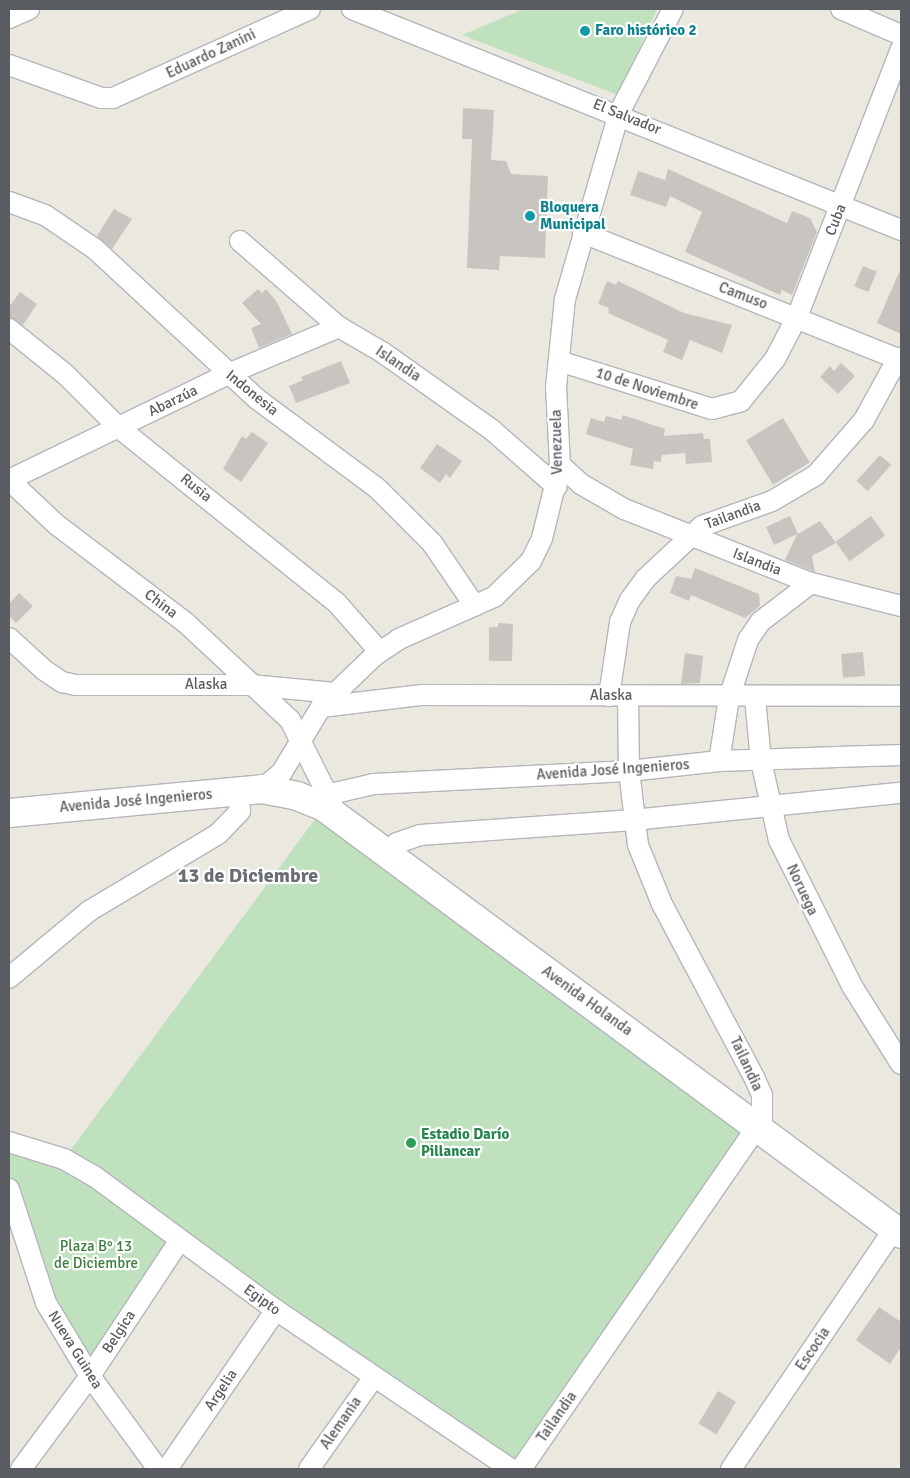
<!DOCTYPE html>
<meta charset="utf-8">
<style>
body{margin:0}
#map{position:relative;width:910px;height:1478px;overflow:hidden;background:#ebe8e0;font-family:Signika,sans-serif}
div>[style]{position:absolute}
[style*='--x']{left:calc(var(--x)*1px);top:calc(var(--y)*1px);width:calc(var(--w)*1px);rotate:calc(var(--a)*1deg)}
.green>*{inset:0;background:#bfe1be}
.building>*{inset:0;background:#c8c5c0;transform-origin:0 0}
.roads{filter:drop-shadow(1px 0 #b3b6ba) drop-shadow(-1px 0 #b3b6ba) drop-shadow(0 1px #b3b6ba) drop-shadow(0 -1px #b3b6ba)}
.street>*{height:20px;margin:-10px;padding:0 10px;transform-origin:10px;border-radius:10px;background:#fff}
.secondary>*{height:28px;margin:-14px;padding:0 14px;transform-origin:14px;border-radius:14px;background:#fff}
.dots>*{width:14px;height:14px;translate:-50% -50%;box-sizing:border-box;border:2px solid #fff;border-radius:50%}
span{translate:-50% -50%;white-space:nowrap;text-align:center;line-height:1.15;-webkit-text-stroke:4.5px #fff;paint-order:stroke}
.culture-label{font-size:15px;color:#0d838f;font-weight:700}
.left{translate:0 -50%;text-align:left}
.street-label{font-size:15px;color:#595c60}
.leisure-label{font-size:15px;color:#27864d;font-weight:700}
.park-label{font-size:15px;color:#3a7e3b}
.district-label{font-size:20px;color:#6a6e72;font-weight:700}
.frame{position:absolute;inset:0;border:10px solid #595c60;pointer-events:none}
</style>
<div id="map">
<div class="green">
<i style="clip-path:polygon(524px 9px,657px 9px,618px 95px,462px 35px)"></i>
<i style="clip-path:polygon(324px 807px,758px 1127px,521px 1469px,180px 1240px,90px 1376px,65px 1338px,9px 1189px,9px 1142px,64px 1159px)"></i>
</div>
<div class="building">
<i style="clip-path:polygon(463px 108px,494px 110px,491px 160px,506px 161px,511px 174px,548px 176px,545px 258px,500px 256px,499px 270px,467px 268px,472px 139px,462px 139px)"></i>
<i style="clip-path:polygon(668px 169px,787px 223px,792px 211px,810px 218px,817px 232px,792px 295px,782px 290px,780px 295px,685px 252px,702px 212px,670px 196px,666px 207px,630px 195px,638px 171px,665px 180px)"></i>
<i style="clip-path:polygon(114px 209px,132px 219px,112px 249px,97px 236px)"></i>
<i style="left:863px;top:266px;width:15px;height:22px;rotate:23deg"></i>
<i style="clip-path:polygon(901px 268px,901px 334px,877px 323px)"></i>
<i style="clip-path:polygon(607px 281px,616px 285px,618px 281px,684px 313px,732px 325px,722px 353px,690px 340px,682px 360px,663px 352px,668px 340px,608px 313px,609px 308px,598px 304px)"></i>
<i style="clip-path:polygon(258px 289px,262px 293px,266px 289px,277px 302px,292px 334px,259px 348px,251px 328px,261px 324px,242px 303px)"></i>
<i style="clip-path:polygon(20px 292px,37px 304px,23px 325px,9px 317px,9px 307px)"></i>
<i style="clip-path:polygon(341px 361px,350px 383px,296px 403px,289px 386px,303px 380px,301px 377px)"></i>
<i style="clip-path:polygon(841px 363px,855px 376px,838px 394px,820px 377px,830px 366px,834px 371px)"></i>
<i style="clip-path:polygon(623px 415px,665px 429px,664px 436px,703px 433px,704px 439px,710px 439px,712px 462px,686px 464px,685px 453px,662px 455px,661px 462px,654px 461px,653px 469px,630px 465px,633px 449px,586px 434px,591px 418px,604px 422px,606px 416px,621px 420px)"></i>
<i style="left:783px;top:418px;width:52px;height:43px;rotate:59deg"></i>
<i style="clip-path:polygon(252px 432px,268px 443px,241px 482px,223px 469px,242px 436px,246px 439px)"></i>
<i style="clip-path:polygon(437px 444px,462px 461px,450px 478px,446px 474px,440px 483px,420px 468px)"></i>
<i style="left:880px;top:455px;width:15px;height:35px;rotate:42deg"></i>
<i style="clip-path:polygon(790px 516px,798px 534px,820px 521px,836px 543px,812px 556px,815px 572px,785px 560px,797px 534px,774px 545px,766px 527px)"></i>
<i style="left:871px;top:516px;width:24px;height:44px;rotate:54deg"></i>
<i style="clip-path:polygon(695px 568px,759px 594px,760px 606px,745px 618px,691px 595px,689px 601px,670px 593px,676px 576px,691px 579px)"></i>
<i style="clip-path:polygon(19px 593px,33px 606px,16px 623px,9px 616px,9px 604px)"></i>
<i style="clip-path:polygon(498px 623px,513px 624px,512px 661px,489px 661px,489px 627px,498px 627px)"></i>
<i style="left:863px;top:652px;width:24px;height:22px;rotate:85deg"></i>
<i style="clip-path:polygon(685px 653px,703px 656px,700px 683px,681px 684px)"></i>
<i style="clip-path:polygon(879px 1307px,901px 1322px,901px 1347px,890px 1364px,856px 1340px)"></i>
<i style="left:718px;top:1391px;width:21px;height:38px;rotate:31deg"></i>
</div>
<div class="roads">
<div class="street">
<i style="--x:352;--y:9;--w:592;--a:21.93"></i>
<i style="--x:841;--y:9;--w:65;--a:23.4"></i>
<i style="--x:9;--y:18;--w:22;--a:-24"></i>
<i style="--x:9;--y:65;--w:98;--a:19.7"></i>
<i style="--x:101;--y:98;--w:12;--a:0"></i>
<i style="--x:113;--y:98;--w:216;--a:-24.3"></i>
<i style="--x:9;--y:202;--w:38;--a:20"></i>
<i style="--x:45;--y:215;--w:60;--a:34.2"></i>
<i style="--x:95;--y:249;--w:221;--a:42.8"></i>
<i style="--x:257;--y:399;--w:149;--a:36.6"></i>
<i style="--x:377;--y:488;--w:78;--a:45"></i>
<i style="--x:432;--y:543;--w:76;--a:55.7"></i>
<i style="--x:583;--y:233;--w:342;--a:21.8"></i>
<i style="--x:240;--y:241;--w:131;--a:41"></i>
<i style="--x:339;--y:327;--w:50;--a:30.2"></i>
<i style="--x:382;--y:352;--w:135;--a:35.3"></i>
<i style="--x:492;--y:430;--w:86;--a:41.2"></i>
<i style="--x:9;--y:329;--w:72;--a:38.8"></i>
<i style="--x:65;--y:374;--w:75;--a:45"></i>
<i style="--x:118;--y:427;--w:280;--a:38.8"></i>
<i style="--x:336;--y:602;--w:65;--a:48.7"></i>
<i style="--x:559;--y:361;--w:160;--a:17.4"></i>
<i style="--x:712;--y:409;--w:30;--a:-15"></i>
<i style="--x:741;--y:401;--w:54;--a:-51"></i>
<i style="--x:775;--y:359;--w:47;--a:-62.4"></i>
<i style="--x:797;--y:317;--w:287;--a:-68.8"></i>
<i style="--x:560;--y:465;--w:28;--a:42"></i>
<i style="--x:581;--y:484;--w:50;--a:30.2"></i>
<i style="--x:624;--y:509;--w:201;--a:21.6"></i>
<i style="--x:811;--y:583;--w:93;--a:14.3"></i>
<i style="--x:9;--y:480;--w:66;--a:43.2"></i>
<i style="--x:57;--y:525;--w:162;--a:37.2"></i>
<i style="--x:186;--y:623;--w:142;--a:43"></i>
<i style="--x:290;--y:720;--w:96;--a:63.4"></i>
<i style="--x:9;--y:480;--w:243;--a:-25.8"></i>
<i style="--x:228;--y:374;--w:121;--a:-22.9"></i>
<i style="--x:9;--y:638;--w:47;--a:42.4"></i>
<i style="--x:44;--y:670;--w:22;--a:34"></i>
<i style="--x:62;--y:682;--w:14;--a:12"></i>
<i style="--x:76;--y:685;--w:174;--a:0"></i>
<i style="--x:250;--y:685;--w:86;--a:5.3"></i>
<i style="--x:609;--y:696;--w:75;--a:-81.5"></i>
<i style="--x:620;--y:622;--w:24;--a:-66"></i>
<i style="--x:630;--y:600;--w:26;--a:-54"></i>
<i style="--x:645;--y:579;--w:78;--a:-42.9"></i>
<i style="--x:702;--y:526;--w:74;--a:-19.7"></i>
<i style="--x:772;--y:501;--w:51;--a:-30.6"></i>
<i style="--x:816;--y:475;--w:73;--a:-48.9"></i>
<i style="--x:864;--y:420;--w:71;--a:-61.3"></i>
<i style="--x:755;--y:698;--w:63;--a:84.6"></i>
<i style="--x:761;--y:761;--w:81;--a:77.2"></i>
<i style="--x:779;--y:840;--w:163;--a:63.4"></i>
<i style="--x:852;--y:986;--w:92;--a:57.9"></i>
<i style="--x:321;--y:707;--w:102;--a:-6.8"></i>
<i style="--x:422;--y:695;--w:479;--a:0.1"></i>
<i style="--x:719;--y:761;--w:64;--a:-81"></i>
<i style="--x:729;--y:698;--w:61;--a:-71.9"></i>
<i style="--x:748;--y:640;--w:22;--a:-56"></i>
<i style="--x:760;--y:622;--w:64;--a:-37.4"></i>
<i style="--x:262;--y:789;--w:26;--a:-40"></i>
<i style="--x:282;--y:772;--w:76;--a:-59"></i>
<i style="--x:321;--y:707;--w:74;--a:-43.9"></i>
<i style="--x:374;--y:656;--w:30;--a:-34"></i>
<i style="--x:399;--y:639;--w:104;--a:-23.9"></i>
<i style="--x:494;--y:597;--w:52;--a:-44.2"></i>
<i style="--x:531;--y:561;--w:25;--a:-64"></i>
<i style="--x:542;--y:538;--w:75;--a:-76.1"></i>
<i style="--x:560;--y:465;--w:78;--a:-92.9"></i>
<i style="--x:556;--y:387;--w:88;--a:-84.2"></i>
<i style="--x:565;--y:299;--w:194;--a:-73.8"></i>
<i style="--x:619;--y:113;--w:117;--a:-62.6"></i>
<i style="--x:326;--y:795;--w:49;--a:-12.9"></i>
<i style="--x:374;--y:784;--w:255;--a:-2.9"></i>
<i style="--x:629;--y:771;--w:91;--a:-6.3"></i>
<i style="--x:719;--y:761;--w:182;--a:-1.9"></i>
<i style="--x:389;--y:855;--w:14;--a:-56"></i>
<i style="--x:397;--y:843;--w:24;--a:-19"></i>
<i style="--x:420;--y:835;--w:214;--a:-4"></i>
<i style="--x:633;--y:820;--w:269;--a:-5.8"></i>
<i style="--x:9;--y:978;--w:104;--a:-39.9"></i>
<i style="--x:89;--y:911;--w:150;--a:-30.8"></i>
<i style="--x:218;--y:834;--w:32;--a:-46"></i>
<i style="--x:240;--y:811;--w:20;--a:-96"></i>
<i style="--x:9;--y:1142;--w:58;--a:17.2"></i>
<i style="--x:64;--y:1159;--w:34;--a:30"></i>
<i style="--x:94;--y:1176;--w:226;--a:36.4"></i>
<i style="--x:276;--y:1310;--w:284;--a:34.1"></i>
<i style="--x:9;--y:1189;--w:120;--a:72"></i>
<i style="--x:46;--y:1303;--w:85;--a:58.9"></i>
<i style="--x:90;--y:1376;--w:115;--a:53.8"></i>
<i style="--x:21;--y:1469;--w:116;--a:-53.4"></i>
<i style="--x:90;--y:1376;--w:163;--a:-56.5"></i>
<i style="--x:167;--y:1469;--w:193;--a:-55.6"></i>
<i style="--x:309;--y:1469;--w:113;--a:-54.8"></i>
<i style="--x:521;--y:1469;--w:424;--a:-55.4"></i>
<i style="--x:762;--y:1120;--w:25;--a:-90"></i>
<i style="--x:762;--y:1095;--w:17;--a:-114"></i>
<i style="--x:755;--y:1079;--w:198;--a:-118"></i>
<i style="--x:662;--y:904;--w:64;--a:-112.1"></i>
<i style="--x:638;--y:845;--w:75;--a:-96.9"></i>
<i style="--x:629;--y:771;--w:75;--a:-90.8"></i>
<i style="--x:731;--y:1469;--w:290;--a:-55.8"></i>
</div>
<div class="secondary">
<i style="--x:9;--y:813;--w:254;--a:-5.4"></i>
<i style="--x:262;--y:789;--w:36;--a:11"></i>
<i style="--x:297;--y:796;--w:29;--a:22"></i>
<i style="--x:324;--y:807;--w:718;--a:36.5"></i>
</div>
</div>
<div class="dots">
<i style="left:585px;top:31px;background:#0f9aa8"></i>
<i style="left:530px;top:216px;background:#0f9aa8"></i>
<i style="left:411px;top:1143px;background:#2e9e5b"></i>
</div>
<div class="culture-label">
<span class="left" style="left:595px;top:31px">Faro histórico 2</span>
<span class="left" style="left:540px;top:216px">Bloquera<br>Municipal</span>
</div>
<div class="street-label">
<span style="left:211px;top:54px;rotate:-25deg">Eduardo Zanini</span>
<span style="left:627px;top:117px;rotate:22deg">El Salvador</span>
<span style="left:836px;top:220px;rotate:-68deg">Cuba</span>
<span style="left:743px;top:296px;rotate:21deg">Camuso</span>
<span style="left:398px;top:364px;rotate:34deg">Islandia</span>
<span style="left:647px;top:389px;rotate:18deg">10 de Noviembre</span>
<span style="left:252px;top:393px;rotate:39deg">Indonesia</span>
<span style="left:173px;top:401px;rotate:-26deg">Abarzúa</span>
<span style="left:557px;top:442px;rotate:-91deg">Venezuela</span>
<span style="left:196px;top:488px;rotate:39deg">Rusia</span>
<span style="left:733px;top:515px;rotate:-20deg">Tailandia</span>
<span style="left:757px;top:562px;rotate:21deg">Islandia</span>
<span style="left:161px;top:604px;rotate:37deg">China</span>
<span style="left:206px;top:685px">Alaska</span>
<span style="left:611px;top:696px">Alaska</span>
<span style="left:613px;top:770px;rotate:-4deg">Avenida José Ingenieros</span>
<span style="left:136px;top:801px;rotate:-5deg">Avenida José Ingenieros</span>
<span style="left:802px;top:890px;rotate:65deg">Noruega</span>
<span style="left:587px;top:1001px;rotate:36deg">Avenida Holanda</span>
<span style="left:746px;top:1064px;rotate:65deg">Tailandia</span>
<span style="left:262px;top:1300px;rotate:36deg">Egipto</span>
<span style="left:119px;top:1332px;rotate:-57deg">Belgica</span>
<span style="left:813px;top:1349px;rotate:-56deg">Escocia</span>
<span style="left:75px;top:1350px;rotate:58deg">Nueva Guinea</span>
<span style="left:221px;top:1390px;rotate:-56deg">Argelia</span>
<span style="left:557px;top:1417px;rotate:-55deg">Tailandia</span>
<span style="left:341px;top:1423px;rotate:-55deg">Alemania</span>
</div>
<div class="leisure-label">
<span class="left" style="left:421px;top:1143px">Estadio Darío<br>Pillancar</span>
</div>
<div class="park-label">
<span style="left:96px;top:1255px">Plaza B° 13<br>de Diciembre</span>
</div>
<div class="district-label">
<span style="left:248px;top:875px">13 de Diciembre</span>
</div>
<div class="frame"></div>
</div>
